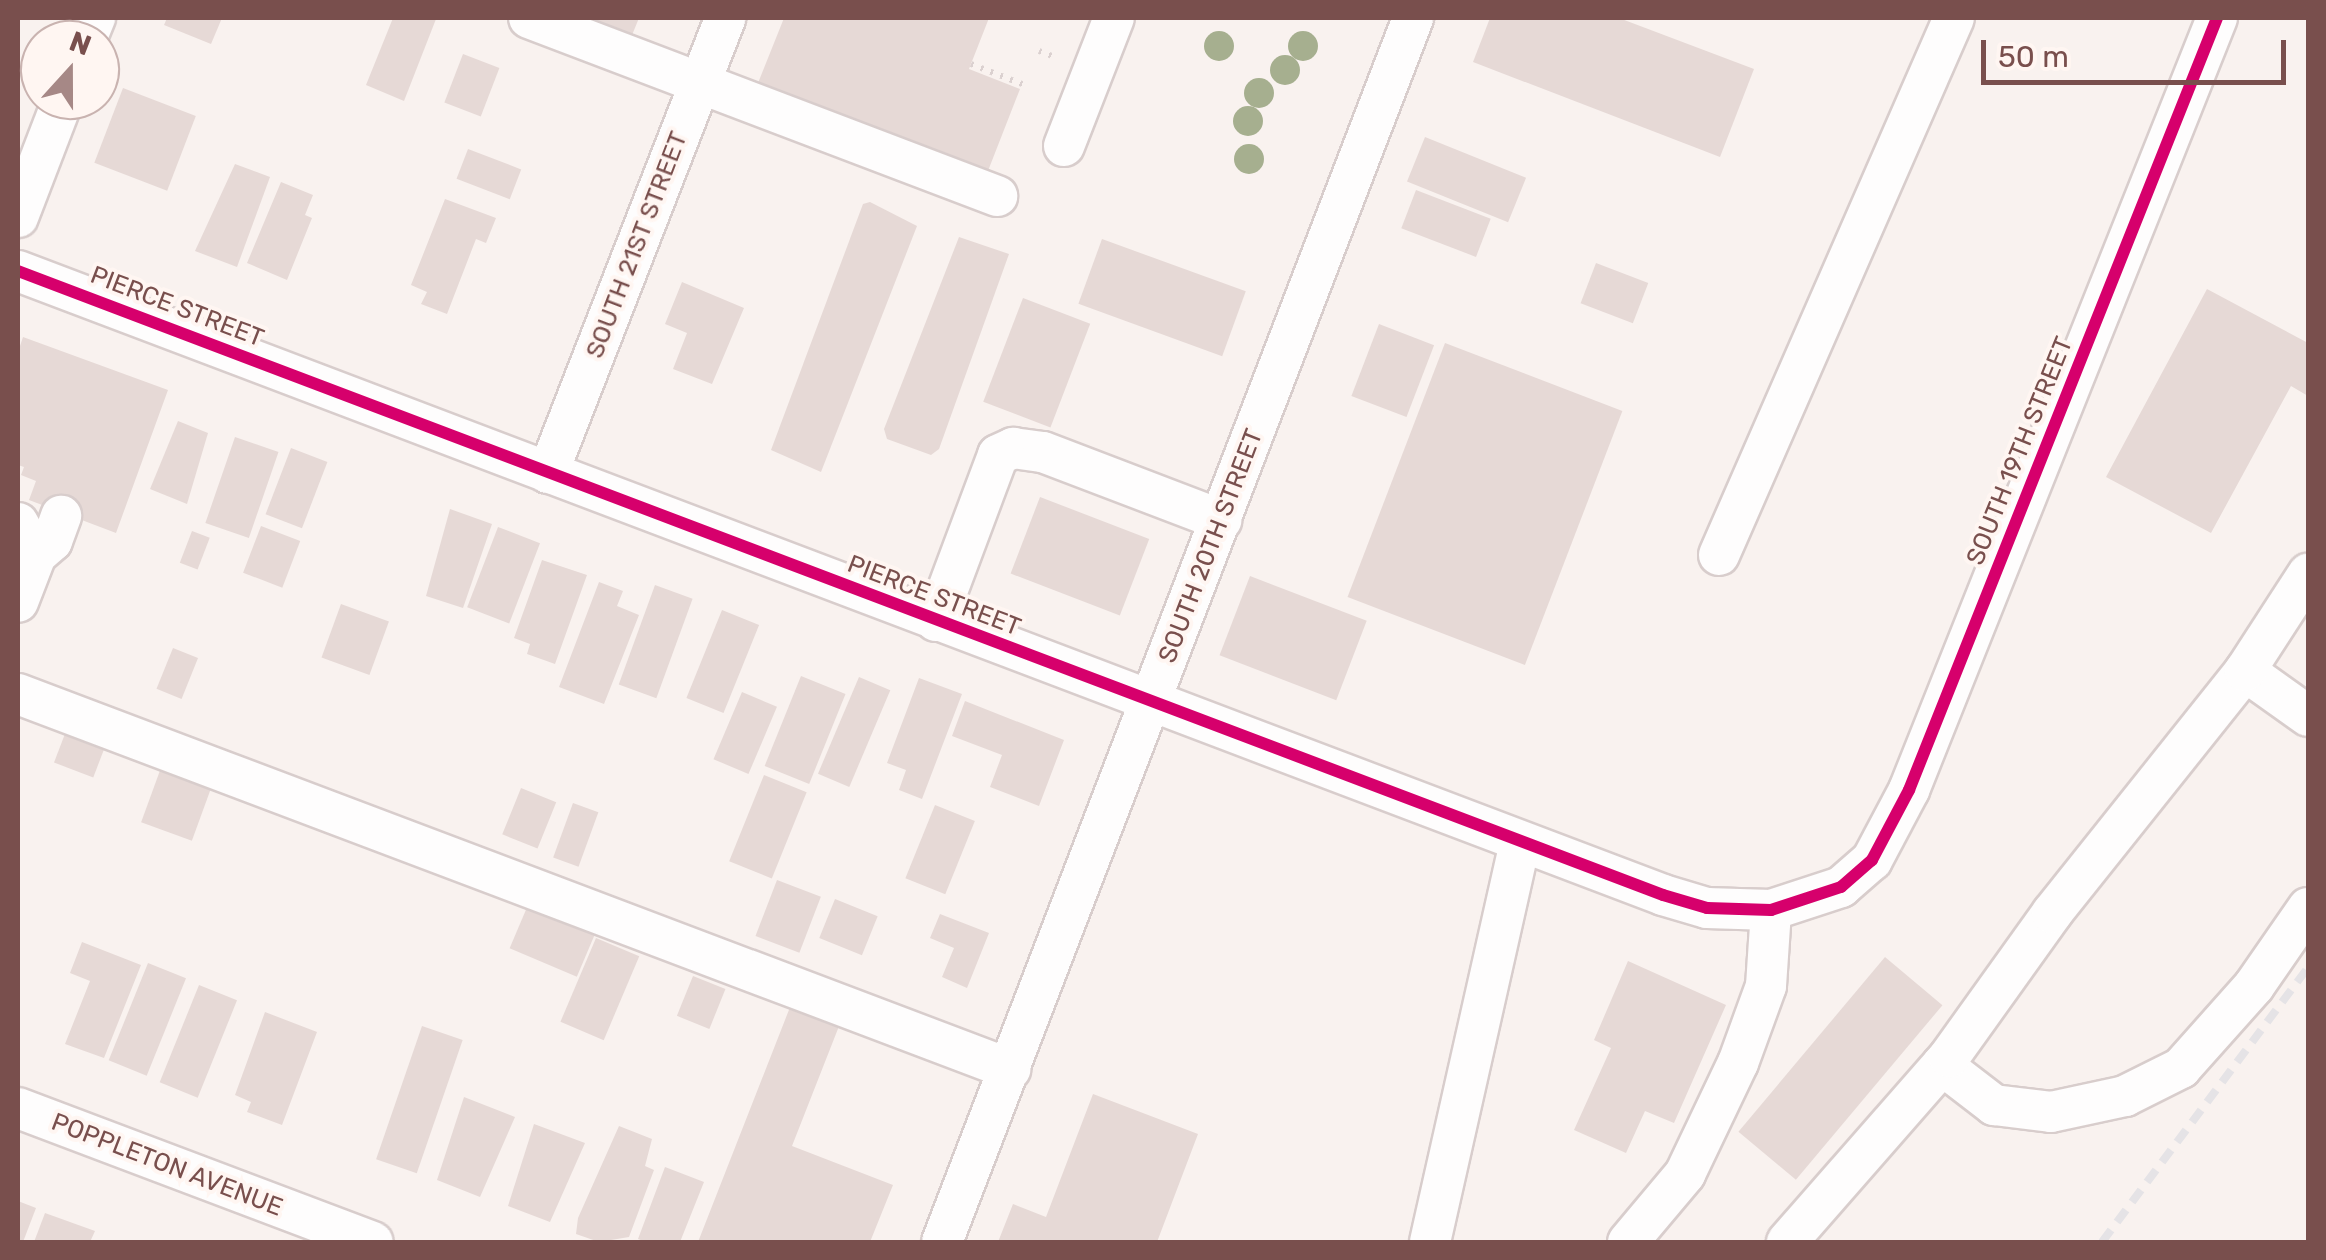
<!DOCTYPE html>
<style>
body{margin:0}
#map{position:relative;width:2326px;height:1260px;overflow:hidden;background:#f9f2ef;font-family:Rubik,sans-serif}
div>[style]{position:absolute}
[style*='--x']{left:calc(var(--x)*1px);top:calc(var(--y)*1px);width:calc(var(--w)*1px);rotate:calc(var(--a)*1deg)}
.building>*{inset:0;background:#e6d9d6;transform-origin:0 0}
.path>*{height:6px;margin-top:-3px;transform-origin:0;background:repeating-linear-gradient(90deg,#dbd1d0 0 2.5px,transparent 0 10.5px)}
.roads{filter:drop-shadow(2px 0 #d8cdcc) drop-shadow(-2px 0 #d8cdcc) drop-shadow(0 2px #d8cdcc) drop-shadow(0 -2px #d8cdcc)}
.minor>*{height:40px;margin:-20px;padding:0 20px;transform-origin:20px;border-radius:20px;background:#fefdfd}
.rail>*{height:8px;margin-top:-4px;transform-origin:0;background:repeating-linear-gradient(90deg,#e5e3e6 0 15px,transparent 0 25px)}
.cycleway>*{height:12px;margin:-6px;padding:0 6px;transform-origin:6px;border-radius:6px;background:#d6006c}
.trees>*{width:30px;height:30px;margin:-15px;border-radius:50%;background:#a6af8f}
span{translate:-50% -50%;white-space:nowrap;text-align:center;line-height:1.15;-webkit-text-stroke:8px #fff6f2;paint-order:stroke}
.street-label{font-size:25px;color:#794f4d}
.frame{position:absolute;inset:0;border:20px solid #794f4d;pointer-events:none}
.north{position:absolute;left:20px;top:20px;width:100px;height:100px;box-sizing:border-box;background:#fff6f2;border:2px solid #c9b3b0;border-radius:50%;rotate:21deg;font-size:28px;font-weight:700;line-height:40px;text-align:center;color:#794f4d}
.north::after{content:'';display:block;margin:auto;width:35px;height:45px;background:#a68886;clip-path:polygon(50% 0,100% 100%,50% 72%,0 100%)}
.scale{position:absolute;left:1981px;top:40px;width:305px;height:45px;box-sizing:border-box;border:5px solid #794f4d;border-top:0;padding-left:12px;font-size:30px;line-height:35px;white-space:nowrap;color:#794f4d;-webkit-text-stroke:8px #fff6f2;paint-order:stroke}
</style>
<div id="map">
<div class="building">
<i style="clip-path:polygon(167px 18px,222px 18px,211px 44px,164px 25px)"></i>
<i style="clip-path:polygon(393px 18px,436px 19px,404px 101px,366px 85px)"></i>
<i style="clip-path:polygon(574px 18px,639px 18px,630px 40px)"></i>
<i style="clip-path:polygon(784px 18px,989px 18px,969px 69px,1020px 89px,986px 176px,756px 88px)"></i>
<i style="clip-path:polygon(1490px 18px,1619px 18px,1754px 69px,1720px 157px,1473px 62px)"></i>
<i style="left:463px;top:54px;width:39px;height:52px;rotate:21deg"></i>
<i style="left:123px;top:88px;width:78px;height:80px;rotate:21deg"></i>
<i style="left:1425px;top:137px;width:109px;height:48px;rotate:22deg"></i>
<i style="left:468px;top:149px;width:57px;height:32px;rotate:21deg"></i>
<i style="clip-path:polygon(235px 164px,270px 177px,237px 267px,195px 251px)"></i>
<i style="clip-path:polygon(281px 182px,313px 195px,305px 215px,312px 218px,287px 280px,247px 263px)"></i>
<i style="left:1416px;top:190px;width:80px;height:41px;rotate:21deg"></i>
<i style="clip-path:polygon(445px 199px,496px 218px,486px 243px,476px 239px,447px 314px,421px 304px,427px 292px,411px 285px)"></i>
<i style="clip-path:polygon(870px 202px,917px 226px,821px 472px,771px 450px,863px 204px)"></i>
<i style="clip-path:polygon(959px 237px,1009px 254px,939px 449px,931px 455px,887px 439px,884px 429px)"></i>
<i style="left:1102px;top:239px;width:153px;height:69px;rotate:20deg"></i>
<i style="left:1596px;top:263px;width:56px;height:43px;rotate:21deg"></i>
<i style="clip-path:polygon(682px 282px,744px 308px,712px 384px,673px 369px,687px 333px,665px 324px)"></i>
<i style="clip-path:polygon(2207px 289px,2308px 343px,2308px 396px,2291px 386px,2211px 533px,2106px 477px)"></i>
<i style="left:1023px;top:298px;width:72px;height:111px;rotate:21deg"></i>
<i style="left:1379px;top:324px;width:59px;height:77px;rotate:21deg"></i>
<i style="clip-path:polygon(23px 337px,168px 390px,116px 533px,29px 500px,36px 481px,21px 475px,24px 467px,18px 465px,18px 352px)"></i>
<i style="left:1445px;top:343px;width:190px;height:272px;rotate:21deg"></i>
<i style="clip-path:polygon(178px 421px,208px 433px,187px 504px,150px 489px)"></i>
<i style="left:235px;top:437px;width:46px;height:91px;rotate:19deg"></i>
<i style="left:291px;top:448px;width:39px;height:71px;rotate:21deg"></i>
<i style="left:1040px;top:497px;width:117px;height:82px;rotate:21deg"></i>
<i style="clip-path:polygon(450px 509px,492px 524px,463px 608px,426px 596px)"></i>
<i style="left:261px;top:526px;width:42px;height:50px;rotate:21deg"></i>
<i style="left:498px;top:527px;width:45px;height:86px;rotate:21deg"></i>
<i style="left:192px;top:531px;width:19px;height:34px;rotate:21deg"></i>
<i style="clip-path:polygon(542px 560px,587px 575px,555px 664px,527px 654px,530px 644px,514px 638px)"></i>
<i style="left:1250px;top:576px;width:125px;height:85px;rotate:21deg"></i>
<i style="clip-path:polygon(599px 582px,623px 591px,617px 606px,639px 615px,604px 704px,559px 687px)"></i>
<i style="left:655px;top:585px;width:40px;height:106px;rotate:20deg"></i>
<i style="left:341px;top:604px;width:51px;height:57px;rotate:20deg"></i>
<i style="left:722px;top:610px;width:40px;height:95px;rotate:22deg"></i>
<i style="left:173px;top:648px;width:27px;height:44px;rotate:22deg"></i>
<i style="left:801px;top:676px;width:48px;height:97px;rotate:22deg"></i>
<i style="left:859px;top:677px;width:34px;height:105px;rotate:23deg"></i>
<i style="clip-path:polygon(919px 678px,962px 694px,922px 799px,899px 790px,906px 770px,887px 763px)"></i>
<i style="left:742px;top:692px;width:38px;height:73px;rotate:23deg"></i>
<i style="clip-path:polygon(965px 701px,1064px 740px,1039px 806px,990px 787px,1002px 755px,952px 736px)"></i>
<i style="left:68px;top:726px;width:42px;height:39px;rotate:21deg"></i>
<i style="left:162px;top:765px;width:54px;height:61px;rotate:20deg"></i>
<i style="left:764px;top:775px;width:46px;height:93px;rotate:22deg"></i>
<i style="left:521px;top:788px;width:38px;height:50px;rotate:22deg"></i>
<i style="left:573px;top:803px;width:27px;height:58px;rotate:20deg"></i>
<i style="left:935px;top:805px;width:43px;height:79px;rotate:22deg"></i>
<i style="left:777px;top:880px;width:47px;height:60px;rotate:21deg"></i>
<i style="left:835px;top:899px;width:46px;height:42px;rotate:22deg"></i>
<i style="left:528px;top:905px;width:73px;height:47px;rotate:23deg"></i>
<i style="clip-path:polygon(940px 914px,989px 933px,967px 988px,942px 977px,954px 948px,930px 938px)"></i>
<i style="left:596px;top:938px;width:47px;height:91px;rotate:23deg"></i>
<i style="clip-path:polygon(82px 942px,141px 965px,104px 1058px,65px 1044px,90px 981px,70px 973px)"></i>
<i style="left:1885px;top:957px;width:75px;height:228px;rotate:40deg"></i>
<i style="clip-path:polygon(1628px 961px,1726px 1005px,1674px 1123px,1645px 1111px,1626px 1153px,1574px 1130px,1611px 1048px,1594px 1040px)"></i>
<i style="left:148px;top:963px;width:41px;height:105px;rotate:22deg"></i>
<i style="left:693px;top:976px;width:35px;height:43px;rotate:22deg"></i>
<i style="left:199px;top:985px;width:41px;height:105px;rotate:22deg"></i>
<i style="clip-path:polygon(794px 997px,843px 1016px,792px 1146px,893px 1185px,870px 1242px,698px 1242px)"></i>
<i style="clip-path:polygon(265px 1012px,317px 1032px,282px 1125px,247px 1112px,251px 1102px,235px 1095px)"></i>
<i style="left:422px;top:1026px;width:43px;height:141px;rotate:19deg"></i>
<i style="clip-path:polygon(1093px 1094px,1198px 1134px,1157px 1242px,998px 1242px,1013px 1204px,1046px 1217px)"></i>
<i style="clip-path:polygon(464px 1097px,515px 1117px,480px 1197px,437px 1180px)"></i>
<i style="clip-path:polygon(534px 1124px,585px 1143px,550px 1222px,508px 1206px)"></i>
<i style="clip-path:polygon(619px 1126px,652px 1139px,645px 1166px,654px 1170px,629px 1237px,599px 1242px,576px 1234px,578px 1218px)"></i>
<i style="clip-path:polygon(665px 1167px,704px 1182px,680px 1242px,646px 1242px,638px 1239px)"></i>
<i style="clip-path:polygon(18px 1201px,36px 1208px,23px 1242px,18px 1242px)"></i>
<i style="clip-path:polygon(45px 1213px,95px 1231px,90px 1242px,34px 1242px)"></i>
</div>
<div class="path">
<i style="--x:1039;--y:51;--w:19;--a:21"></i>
<i style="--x:971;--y:64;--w:60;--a:21.4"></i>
</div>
<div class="roads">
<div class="minor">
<i style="--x:529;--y:18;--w:501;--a:20.82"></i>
<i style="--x:86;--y:40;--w:24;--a:-68"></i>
<i style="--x:1064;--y:146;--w:137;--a:-68.7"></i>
<i style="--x:18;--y:217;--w:125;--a:-69"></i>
<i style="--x:18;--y:271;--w:1759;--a:20.77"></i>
<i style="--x:1663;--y:895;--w:46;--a:16.5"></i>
<i style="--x:1707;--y:908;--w:64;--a:1.8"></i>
<i style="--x:1771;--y:910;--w:74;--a:-18.2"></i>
<i style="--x:1841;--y:887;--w:41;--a:-41.1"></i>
<i style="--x:1872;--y:860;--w:79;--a:-62.1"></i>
<i style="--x:1909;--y:790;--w:831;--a:-68.25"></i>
<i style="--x:548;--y:473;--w:488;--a:-68.7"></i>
<i style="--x:18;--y:523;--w:37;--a:61"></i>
<i style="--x:36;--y:555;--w:50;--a:111"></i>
<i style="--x:36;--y:555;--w:21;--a:-41"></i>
<i style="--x:52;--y:541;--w:27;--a:-70"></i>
<i style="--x:1719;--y:555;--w:586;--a:-66.37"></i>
<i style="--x:936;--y:621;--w:177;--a:-69.5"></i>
<i style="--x:998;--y:455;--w:17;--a:-25"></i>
<i style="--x:1013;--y:448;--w:30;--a:8"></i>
<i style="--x:1043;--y:452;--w:191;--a:20.9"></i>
<i style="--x:2245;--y:671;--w:77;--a:35.5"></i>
<i style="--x:18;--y:694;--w:1061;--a:20.71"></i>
<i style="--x:1942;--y:1065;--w:66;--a:37.6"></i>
<i style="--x:1994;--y:1105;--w:57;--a:7"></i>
<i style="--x:2051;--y:1112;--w:76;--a:-12.2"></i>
<i style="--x:2125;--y:1096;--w:63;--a:-26.6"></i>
<i style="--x:2181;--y:1068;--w:110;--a:-48.3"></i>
<i style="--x:2254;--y:986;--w:95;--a:-55.3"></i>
<i style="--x:18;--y:1108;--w:379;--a:20.7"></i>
<i style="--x:942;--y:1242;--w:1311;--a:-68.95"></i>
<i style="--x:1430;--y:1242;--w:410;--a:-77.3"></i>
<i style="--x:1628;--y:1242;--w:89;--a:-50"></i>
<i style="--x:1685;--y:1174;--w:123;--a:-64.5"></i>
<i style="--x:1738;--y:1063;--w:82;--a:-70"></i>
<i style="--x:1766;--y:986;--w:76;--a:-86.2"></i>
<i style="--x:1787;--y:1242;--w:246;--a:-48.8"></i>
<i style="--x:1949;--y:1057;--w:177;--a:-54.4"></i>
<i style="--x:2052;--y:913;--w:310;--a:-51.4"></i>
<i style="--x:2245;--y:671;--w:116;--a:-57"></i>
</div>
</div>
<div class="rail">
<i style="--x:2102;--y:1242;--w:343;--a:-53.1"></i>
</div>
<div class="cycleway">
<i style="--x:18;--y:271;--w:1759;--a:20.77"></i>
<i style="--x:1663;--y:895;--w:46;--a:16.5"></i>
<i style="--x:1707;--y:908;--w:64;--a:1.8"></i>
<i style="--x:1771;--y:910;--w:74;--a:-18.2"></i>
<i style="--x:1841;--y:887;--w:41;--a:-41.1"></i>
<i style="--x:1872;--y:860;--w:79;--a:-62.1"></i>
<i style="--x:1909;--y:790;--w:831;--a:-68.25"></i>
</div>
<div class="trees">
<i style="left:1219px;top:46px"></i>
<i style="left:1303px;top:46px"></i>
<i style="left:1285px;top:70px"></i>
<i style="left:1259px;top:93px"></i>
<i style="left:1248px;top:121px"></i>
<i style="left:1249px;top:159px"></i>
</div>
<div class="street-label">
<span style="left:637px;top:245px;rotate:-69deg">SOUTH 21ST STREET</span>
<span style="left:177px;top:307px;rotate:21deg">PIERCE STREET</span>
<span style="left:2020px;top:451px;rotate:-68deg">SOUTH 19TH STREET</span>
<span style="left:1211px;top:546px;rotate:-69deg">SOUTH 20TH STREET</span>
<span style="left:934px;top:596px;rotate:21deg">PIERCE STREET</span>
<span style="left:167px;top:1165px;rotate:21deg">POPPLETON AVENUE</span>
</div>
<div class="frame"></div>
<div class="north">N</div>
<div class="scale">50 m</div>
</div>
